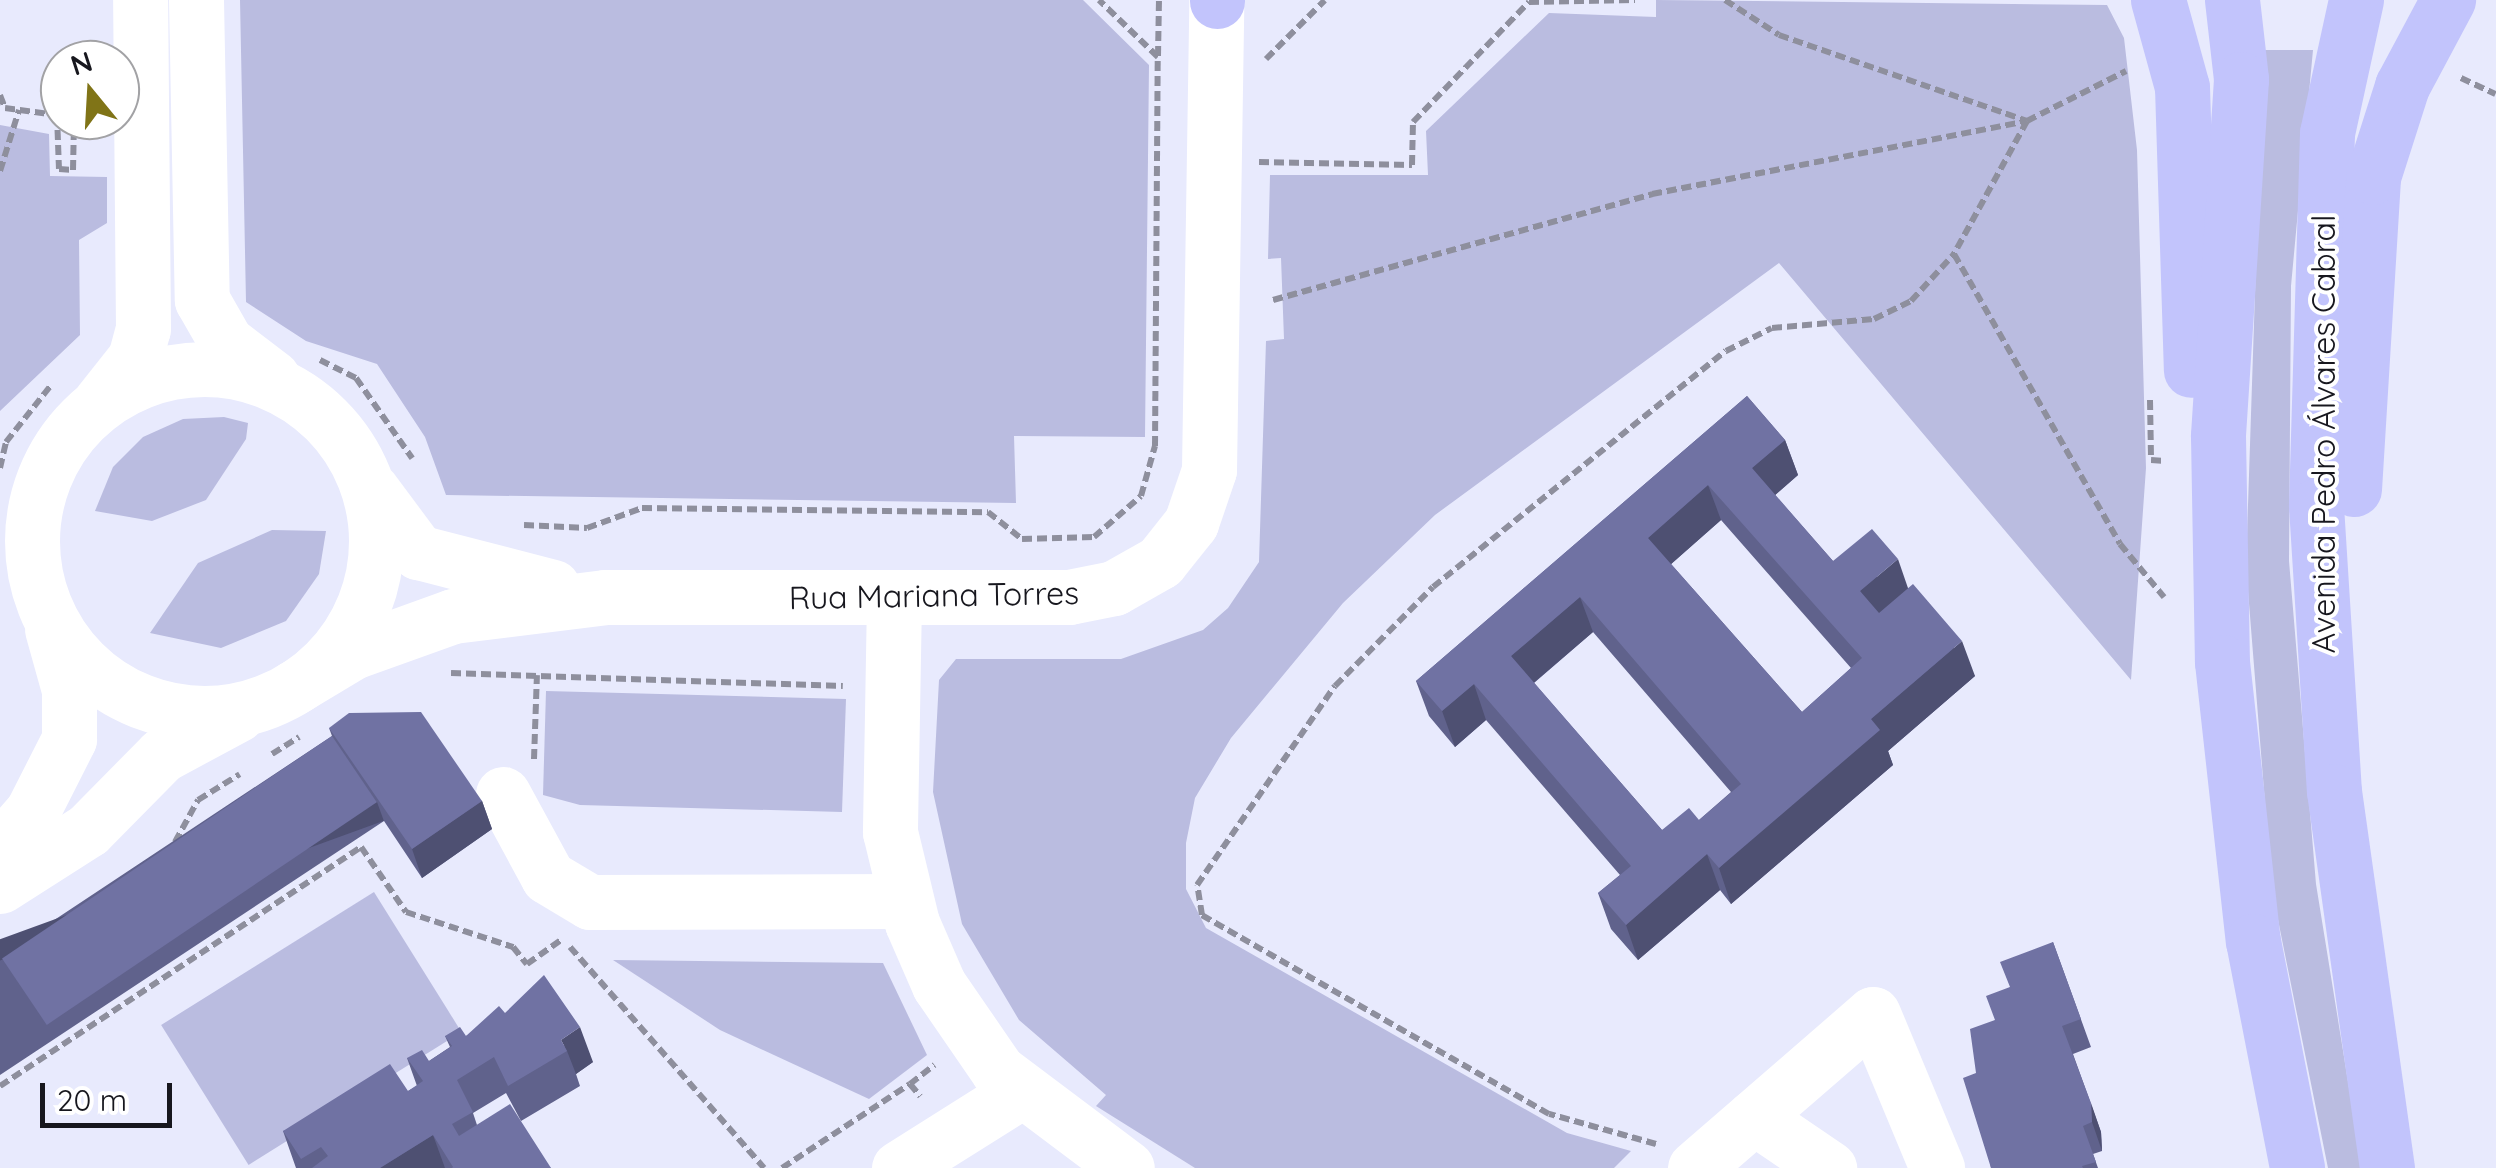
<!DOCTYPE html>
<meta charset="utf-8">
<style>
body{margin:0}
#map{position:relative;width:2496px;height:1168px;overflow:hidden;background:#e8eafd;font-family:Quicksand,sans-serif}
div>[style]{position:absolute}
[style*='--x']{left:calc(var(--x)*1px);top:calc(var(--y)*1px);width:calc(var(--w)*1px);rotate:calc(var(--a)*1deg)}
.green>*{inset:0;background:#babce0;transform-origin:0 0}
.path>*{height:6px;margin-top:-3px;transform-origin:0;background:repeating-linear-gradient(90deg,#8e8f9d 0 10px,transparent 0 15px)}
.minor>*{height:55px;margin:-27.5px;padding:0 27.5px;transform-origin:27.5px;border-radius:27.5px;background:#fff}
.minor>.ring{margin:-27.5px;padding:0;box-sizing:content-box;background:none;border:55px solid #fff;border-radius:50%}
.major>*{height:55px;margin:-27.5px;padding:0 27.5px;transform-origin:27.5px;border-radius:27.5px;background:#c2c4fc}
.wall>*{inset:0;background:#60628c}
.shaded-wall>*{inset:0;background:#4e5072;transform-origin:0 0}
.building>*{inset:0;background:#7072a3;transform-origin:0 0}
span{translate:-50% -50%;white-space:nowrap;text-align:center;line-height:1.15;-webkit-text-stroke:8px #fff;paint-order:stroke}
.street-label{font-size:32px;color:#17171e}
.north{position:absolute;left:40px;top:40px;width:100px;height:100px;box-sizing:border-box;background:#fff;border:2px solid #a2a2a5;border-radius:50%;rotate:342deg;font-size:28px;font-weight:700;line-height:40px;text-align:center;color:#17171e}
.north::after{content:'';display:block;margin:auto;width:35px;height:45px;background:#807417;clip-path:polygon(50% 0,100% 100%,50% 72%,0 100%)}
.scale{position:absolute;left:40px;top:1083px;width:132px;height:45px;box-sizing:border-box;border:5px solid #17171e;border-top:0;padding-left:12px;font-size:30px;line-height:35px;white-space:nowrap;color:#17171e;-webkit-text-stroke:8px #fff;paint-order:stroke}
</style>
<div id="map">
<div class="green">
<i style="clip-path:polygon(240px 0,1083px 0,1149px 65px,1145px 437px,1014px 436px,1016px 503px,446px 495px,425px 437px,377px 364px,306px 341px,246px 302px)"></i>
<i style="clip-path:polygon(1656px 0,2107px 5px,2124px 38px,2137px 150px,2146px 468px,2131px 680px,1779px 263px,1435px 515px,1343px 603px,1231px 738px,1195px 798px,1186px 843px,1186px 889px,1206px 928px,1567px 1133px,1631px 1151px,1614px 1168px,1195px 1168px,1096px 1106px,1106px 1095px,1019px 1020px,962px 924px,933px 792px,939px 680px,956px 659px,1121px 659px,1203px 630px,1228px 608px,1259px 562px,1266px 341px,1284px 339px,1281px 258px,1268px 259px,1270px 175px,1428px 175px,1426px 131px,1549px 13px,1656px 17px)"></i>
<i style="clip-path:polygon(2263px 50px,2313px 50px,2291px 286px,2289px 561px,2316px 884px,2362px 1168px,2328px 1168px,2272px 890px,2246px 566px)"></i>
<i style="clip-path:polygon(0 125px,49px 134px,50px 176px,107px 177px,107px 223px,79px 240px,80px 335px,0 411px)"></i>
<i style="clip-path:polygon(224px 417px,248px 423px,246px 439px,206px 500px,152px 521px,95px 511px,113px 467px,143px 437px,183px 419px)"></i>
<i style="clip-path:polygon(272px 530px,326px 531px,319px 574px,286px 621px,221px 648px,150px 633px,198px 563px)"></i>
<i style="clip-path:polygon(546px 691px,846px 699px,842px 812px,580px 805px,543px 795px)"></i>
<i style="left:374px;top:892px;width:165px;height:251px;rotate:58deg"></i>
<i style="clip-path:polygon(613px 960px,883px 963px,927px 1055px,869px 1099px,720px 1030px)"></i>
</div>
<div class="path">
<i style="--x:1725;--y:0;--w:64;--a:32.9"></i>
<i style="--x:1779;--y:35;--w:262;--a:19.1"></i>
<i style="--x:2027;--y:121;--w:152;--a:118.8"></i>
<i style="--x:1954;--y:254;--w:334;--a:60.2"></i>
<i style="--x:2120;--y:544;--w:69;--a:50.3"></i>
<i style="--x:1158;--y:56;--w:56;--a:-89"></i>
<i style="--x:1266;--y:59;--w:83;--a:-45"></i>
<i style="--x:2461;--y:78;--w:38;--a:25"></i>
<i style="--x:0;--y:95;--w:14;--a:69"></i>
<i style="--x:5;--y:108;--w:52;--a:7.7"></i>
<i style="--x:57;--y:115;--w:54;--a:87.9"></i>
<i style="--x:59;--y:169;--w:14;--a:4"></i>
<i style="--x:73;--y:170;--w:46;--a:-88.8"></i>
<i style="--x:74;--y:124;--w:17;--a:0"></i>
<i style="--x:1259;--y:162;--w:153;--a:1.1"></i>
<i style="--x:1412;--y:165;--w:43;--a:-88.7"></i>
<i style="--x:1413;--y:122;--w:167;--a:-46"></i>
<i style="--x:1529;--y:2;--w:106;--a:-1.1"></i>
<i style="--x:0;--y:171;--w:64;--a:-72.7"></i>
<i style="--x:1273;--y:300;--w:394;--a:-15.6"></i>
<i style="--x:1652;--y:194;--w:382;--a:-11"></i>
<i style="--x:2027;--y:121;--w:111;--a:-26.8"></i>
<i style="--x:320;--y:360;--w:40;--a:26.6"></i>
<i style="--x:356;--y:378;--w:98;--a:55"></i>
<i style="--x:2150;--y:400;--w:60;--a:89"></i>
<i style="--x:2151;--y:460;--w:14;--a:4"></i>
<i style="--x:0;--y:468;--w:27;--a:-77"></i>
<i style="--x:6;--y:442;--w:74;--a:-51.6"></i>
<i style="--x:524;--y:525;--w:63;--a:2.7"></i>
<i style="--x:587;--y:528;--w:59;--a:-20"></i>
<i style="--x:642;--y:508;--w:346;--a:0.7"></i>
<i style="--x:988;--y:512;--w:43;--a:38.5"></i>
<i style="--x:1022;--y:539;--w:72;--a:-1.6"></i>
<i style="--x:1094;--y:537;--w:62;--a:-41.1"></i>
<i style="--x:1141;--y:496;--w:52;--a:-74.4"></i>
<i style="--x:1155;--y:446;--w:389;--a:-89.6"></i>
<i style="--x:1158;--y:57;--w:82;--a:-136"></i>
<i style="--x:451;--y:673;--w:392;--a:1.9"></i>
<i style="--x:272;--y:754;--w:32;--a:-32"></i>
<i style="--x:534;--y:759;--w:84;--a:-88"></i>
<i style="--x:175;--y:842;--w:48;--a:-61.3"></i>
<i style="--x:198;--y:800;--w:49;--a:-31.8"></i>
<i style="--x:570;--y:947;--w:294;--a:48.7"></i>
<i style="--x:910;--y:1084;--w:31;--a:-38"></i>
<i style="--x:0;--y:1086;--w:433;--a:-33.5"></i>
<i style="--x:361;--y:847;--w:79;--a:55.3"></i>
<i style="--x:406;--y:912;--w:113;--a:18.1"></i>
<i style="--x:513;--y:947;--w:22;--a:51"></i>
<i style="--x:527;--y:964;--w:42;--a:-35.2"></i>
<i style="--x:1656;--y:1144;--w:111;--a:-164.3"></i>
<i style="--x:1549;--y:1114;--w:400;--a:-150.2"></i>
<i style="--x:1202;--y:915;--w:30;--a:-99"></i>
<i style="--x:1197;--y:885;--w:242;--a:-55.3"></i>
<i style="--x:1335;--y:686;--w:139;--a:-45.3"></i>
<i style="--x:1433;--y:587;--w:376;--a:-38.9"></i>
<i style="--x:1726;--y:351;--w:51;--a:-26.6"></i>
<i style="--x:1772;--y:328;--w:102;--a:-5"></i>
<i style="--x:1874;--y:319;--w:41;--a:-25.9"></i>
<i style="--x:1911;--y:301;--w:64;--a:-47.5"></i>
<i style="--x:782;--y:1168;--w:153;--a:-33.3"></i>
<i style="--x:910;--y:1084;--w:16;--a:50"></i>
</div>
<div class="minor">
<i style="--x:196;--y:0;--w:300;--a:88.9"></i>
<i style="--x:202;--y:300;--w:48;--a:60.3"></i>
<i style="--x:226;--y:342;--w:59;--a:37.5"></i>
<i class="ring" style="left:32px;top:369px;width:289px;height:289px"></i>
<i style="--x:100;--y:402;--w:56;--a:-51.5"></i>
<i style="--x:135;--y:358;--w:30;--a:-75"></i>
<i style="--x:143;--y:329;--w:329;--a:-90.5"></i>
<i style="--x:371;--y:489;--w:79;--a:53.3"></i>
<i style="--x:418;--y:552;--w:139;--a:14.5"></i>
<i style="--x:894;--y:599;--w:233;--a:91"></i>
<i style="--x:890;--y:832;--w:94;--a:76.4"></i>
<i style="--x:912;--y:923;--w:68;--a:66.5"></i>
<i style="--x:939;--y:985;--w:104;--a:55.5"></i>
<i style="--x:998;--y:1071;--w:161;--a:36.9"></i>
<i style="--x:293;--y:688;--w:70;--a:-31"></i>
<i style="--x:353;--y:652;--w:106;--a:-19.8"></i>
<i style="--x:453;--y:616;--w:153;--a:-7.1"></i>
<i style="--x:605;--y:597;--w:464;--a:0"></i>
<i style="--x:1069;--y:597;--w:46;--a:-11.3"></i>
<i style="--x:1114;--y:588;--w:53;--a:-29.5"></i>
<i style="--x:1160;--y:562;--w:50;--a:-51.5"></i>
<i style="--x:1191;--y:523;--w:56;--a:-71.2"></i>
<i style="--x:1209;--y:470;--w:470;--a:-89.1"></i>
<i style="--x:503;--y:794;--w:94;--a:61.5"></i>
<i style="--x:548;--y:877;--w:49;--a:30.8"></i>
<i style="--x:590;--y:902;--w:313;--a:-0.2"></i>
<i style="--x:0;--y:848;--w:48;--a:-48.4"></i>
<i style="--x:32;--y:812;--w:82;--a:-63.1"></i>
<i style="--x:69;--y:739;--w:49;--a:-90"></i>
<i style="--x:69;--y:690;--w:63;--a:-105.6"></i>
<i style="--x:0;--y:886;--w:104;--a:-32.5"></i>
<i style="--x:88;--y:830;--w:105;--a:-45.4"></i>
<i style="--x:162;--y:755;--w:86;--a:-28.3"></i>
<i style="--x:1754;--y:1117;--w:91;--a:34.2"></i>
<i style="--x:899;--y:1168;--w:141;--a:-32.2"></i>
<i style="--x:1695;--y:1168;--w:235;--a:-40.9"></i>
<i style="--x:1873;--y:1014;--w:167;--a:67.4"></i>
</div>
<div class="major">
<i style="--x:2158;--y:0;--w:90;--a:74.6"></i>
<i style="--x:2182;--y:87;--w:283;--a:88.2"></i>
<i style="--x:2232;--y:0;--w:80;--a:83.5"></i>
<i style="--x:2241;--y:79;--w:358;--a:93.7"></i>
<i style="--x:2218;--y:436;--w:226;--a:89"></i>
<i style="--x:2222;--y:662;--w:281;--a:83.7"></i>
<i style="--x:2253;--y:941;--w:231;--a:79"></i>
<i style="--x:2356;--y:0;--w:136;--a:102.3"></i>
<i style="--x:2327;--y:133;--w:373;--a:91.7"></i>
<i style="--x:2316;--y:506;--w:286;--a:86.4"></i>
<i style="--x:2334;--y:791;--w:381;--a:82"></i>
<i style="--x:1217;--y:1;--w:1;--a:-90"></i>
<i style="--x:2354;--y:489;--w:313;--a:-86.5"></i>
<i style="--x:2373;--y:177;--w:96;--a:-72.3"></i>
<i style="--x:2402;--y:86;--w:98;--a:-61.9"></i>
</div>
<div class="wall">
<i style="clip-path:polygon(evenodd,1747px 396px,1785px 440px,1798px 475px,1775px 495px,1833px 561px,1908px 588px,1975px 676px,1888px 751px,1893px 765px,1731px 904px,1720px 890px,1638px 960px,1611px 929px,1598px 893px,1620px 875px,1486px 720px,1455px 747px,1429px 716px,1416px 681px,1747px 396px,1721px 520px,1851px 668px,1802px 712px,1671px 564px,1721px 520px,1747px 396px,1593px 632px,1731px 792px,1699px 820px,1662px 830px,1534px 683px,1593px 632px)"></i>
<i style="clip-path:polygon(329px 728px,482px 801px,492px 829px,422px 878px,384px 821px,0 1075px,0 956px,332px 736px)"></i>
<i style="clip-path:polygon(2053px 942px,2091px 1047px,2073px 1054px,2101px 1132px,2102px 1151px,2093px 1154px,2098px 1168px,1991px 1168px,1976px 1073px,1995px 1020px,2010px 987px)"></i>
<i style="clip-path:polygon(505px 1013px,593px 1062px,576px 1074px,580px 1086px,521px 1121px,506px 1093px,473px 1113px,477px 1125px,551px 1168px,296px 1168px,283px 1131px,408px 1091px,417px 1086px,407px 1058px,429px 1061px,450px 1047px,445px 1036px,466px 1036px)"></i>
</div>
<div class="shaded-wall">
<i style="clip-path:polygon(1785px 440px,1798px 475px,1765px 504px,1752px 468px)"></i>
<i style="clip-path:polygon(1708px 485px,1721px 520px,1661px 573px,1648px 538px)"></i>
<i style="clip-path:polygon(1898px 559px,1910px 594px,1873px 626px,1860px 591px)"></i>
<i style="clip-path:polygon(1580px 597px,1593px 632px,1524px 691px,1511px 656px)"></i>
<i style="clip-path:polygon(1962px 641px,1975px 676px,1888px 751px,1893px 765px,1731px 904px,1719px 868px,1871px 719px)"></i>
<i style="clip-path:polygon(1474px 684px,1486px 720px,1455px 747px,1442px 711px)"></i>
<i style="clip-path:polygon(482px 801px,492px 829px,422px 878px,412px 849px)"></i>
<i style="left:377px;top:802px;width:20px;height:451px;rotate:70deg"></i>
<i style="clip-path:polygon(1707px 854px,1720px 890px,1638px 960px,1626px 925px)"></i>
<i style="clip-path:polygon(580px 1027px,593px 1062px,576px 1074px,567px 1051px,561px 1040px)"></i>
<i style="clip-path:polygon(2091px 1103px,2101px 1132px,2102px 1151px,2092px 1122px)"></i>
<i style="clip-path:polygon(433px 1135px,445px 1168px,380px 1168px)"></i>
</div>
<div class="building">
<i style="clip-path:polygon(evenodd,1747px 396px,1785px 440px,1752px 468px,1833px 561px,1872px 529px,1898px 559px,1860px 591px,1879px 613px,1913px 584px,1962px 641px,1871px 719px,1880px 730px,1719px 868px,1707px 854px,1626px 925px,1598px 893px,1631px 866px,1474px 684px,1442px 711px,1416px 681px,1747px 396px,1708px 485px,1862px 658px,1802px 712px,1648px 538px,1708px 485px,1747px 396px,1580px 597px,1741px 784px,1699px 820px,1689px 808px,1662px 830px,1511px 656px,1580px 597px)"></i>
<i style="clip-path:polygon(421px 712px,482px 801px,412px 849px,329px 728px,349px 713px)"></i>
<i style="left:332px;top:736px;width:80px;height:398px;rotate:56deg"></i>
<i style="clip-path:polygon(2053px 942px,2081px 1019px,2062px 1026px,2091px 1103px,2092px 1122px,2083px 1126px,2096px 1162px,2082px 1166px,2083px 1168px,1991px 1168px,1963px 1078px,1976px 1073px,1970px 1029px,1995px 1020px,1986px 996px,2010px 987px,2000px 962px)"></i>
<i style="clip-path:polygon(544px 975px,580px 1027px,561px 1040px,567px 1051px,508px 1086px,494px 1057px,457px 1080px,473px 1112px,452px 1124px,459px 1136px,510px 1104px,551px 1168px,452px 1168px,453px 1167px,433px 1135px,380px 1168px,312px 1168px,328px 1156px,321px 1147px,301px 1159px,283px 1131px,390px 1064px,408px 1091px,423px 1081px,407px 1058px,422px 1050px,429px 1061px,452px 1046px,445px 1036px,460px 1027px,466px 1036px,499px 1006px,505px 1013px)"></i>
</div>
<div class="street-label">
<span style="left:2323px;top:434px;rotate:-90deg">Avenida Pedro Álvares Cabral</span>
<span style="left:934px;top:595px;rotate:-1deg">Rua Mariana Torres</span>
</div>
<div class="north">N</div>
<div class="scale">20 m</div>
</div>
